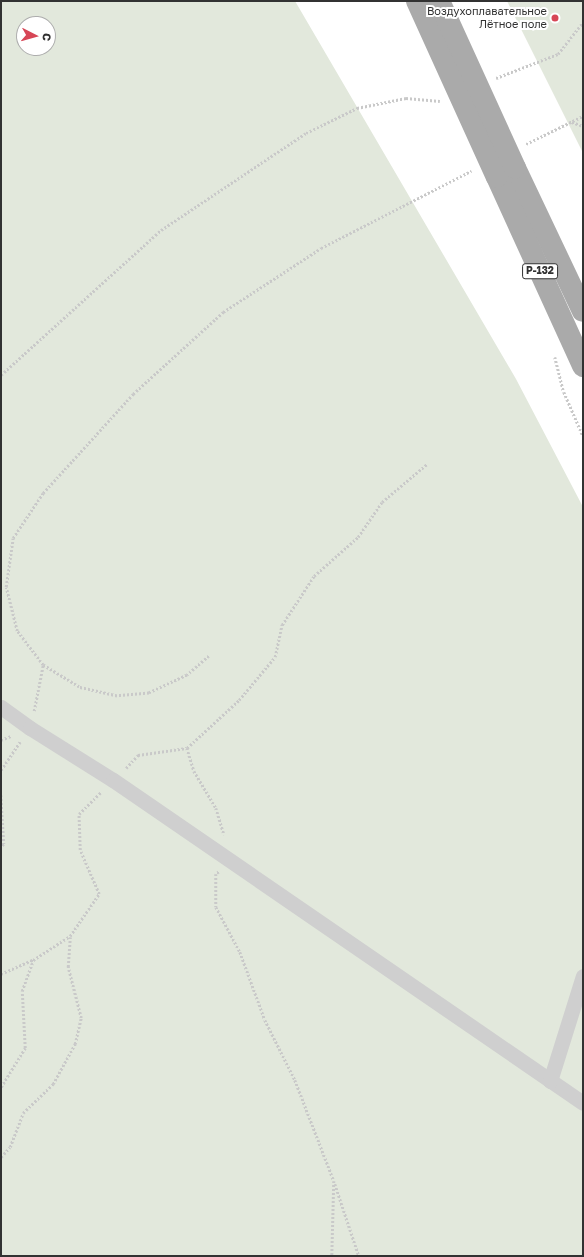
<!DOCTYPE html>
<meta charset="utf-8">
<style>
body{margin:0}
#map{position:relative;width:584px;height:1257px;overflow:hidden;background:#fff;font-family:"Golos Text",sans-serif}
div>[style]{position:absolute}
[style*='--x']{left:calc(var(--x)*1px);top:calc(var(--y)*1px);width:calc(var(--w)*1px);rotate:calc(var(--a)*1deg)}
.green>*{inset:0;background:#e2e8dc}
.path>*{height:2.5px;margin-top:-1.25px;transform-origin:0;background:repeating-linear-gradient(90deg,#c9c9c9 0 2px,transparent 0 4px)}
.street>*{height:15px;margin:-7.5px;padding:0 7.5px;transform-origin:7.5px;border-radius:7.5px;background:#cfcfcf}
.primary>*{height:22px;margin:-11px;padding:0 11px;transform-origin:11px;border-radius:11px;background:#aaa}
.primary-bridge>*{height:22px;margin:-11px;padding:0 11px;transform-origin:11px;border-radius:11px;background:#aaa}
.dots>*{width:11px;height:11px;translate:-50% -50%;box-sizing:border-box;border:2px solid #fff;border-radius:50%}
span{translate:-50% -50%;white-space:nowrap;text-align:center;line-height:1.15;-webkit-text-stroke:4px #fff;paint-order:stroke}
.shield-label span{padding:1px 3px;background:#fff;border:1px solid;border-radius:3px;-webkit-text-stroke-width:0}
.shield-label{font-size:10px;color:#323232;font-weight:700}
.poi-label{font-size:11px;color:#323232}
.right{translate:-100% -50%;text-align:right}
.frame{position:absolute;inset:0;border:2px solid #323232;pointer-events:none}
.north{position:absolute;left:16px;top:16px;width:40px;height:40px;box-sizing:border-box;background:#fff;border:1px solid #adadad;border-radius:50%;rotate:96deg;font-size:11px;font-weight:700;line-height:16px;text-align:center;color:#323232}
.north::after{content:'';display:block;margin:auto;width:14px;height:18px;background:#d74656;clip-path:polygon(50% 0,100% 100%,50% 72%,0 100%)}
</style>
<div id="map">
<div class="green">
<i style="clip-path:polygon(evenodd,1px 1px,295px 1px,516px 379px,583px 507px,583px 1256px,1px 1256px,1px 1px,24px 24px,48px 24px,48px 48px,24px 48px,24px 24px)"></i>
<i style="clip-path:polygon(507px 1px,583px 1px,583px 153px)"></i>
</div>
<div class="path">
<i style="--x:496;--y:78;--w:66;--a:-21.2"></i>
<i style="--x:558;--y:54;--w:41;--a:-52"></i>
<i style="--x:572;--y:122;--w:12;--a:20"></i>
<i style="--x:526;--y:144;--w:64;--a:-26.2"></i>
<i style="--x:555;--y:357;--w:36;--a:76"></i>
<i style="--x:564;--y:392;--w:48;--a:66.6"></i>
<i style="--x:1;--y:375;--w:216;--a:-42.2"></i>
<i style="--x:161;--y:230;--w:174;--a:-33.8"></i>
<i style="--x:306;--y:133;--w:57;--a:-26.1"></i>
<i style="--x:357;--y:108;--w:50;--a:-11.5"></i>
<i style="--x:406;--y:98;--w:34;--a:5"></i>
<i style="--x:209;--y:656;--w:29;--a:139"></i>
<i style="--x:187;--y:675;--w:42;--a:154.7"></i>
<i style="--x:149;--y:693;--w:32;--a:175"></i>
<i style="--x:117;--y:696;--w:39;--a:-167"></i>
<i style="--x:79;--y:687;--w:42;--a:-148.6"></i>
<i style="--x:43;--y:665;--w:43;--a:-127.4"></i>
<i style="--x:17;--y:631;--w:45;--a:-104"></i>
<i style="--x:6;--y:587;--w:49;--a:-81.9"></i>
<i style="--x:13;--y:538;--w:54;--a:-56.3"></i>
<i style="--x:43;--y:493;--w:134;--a:-47.7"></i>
<i style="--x:133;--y:394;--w:122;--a:-42.3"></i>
<i style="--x:223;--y:312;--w:117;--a:-33.1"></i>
<i style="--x:321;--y:248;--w:169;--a:-27.2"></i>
<i style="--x:34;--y:711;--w:47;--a:-78.9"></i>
<i style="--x:1;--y:740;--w:11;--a:-22"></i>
<i style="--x:187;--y:748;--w:24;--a:73"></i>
<i style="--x:194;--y:771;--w:43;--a:59.3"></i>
<i style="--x:216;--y:808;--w:28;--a:73"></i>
<i style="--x:126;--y:768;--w:18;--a:-47"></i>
<i style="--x:138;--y:755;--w:49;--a:-8.1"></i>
<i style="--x:187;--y:748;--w:71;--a:-42.7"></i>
<i style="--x:239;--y:700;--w:56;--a:-50.1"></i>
<i style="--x:275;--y:657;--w:33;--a:-78"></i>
<i style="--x:282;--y:625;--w:59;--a:-56.9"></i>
<i style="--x:314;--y:576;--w:59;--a:-41.6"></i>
<i style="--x:358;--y:537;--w:42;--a:-55.6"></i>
<i style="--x:382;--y:502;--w:59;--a:-40.2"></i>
<i style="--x:1;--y:770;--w:34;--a:-56"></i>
<i style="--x:1;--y:795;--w:49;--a:86.5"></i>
<i style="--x:4;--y:844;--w:4;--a:135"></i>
<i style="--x:219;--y:872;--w:4;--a:146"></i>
<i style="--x:216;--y:874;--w:33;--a:90"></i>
<i style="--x:216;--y:907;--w:51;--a:61.9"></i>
<i style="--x:240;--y:952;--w:72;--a:69.8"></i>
<i style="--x:265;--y:1020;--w:67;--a:63.4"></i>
<i style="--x:295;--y:1080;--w:108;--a:68.9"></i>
<i style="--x:334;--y:1181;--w:75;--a:91.5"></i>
<i style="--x:1;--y:974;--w:35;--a:-24"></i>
<i style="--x:1;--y:1087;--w:46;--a:-58.4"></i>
<i style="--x:25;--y:1048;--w:57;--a:-93"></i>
<i style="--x:22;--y:991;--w:33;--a:-70"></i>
<i style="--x:33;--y:960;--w:44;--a:-33"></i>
<i style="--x:70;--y:936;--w:51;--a:-55.4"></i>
<i style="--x:99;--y:894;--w:48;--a:-113.4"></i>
<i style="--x:80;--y:850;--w:36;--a:-92"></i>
<i style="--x:79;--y:814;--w:31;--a:-45"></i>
<i style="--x:1;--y:1157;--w:13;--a:-48"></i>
<i style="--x:10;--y:1147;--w:36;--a:-69"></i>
<i style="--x:23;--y:1113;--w:42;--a:-44"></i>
<i style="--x:53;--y:1084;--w:46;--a:-61.2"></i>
<i style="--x:75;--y:1044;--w:27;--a:-77"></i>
<i style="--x:81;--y:1018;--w:53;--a:-104.3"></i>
<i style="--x:68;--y:967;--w:30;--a:-86"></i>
<i style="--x:335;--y:1184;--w:76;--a:71.6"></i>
</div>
<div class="street">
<i style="--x:1;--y:707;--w:36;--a:36"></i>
<i style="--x:30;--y:728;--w:98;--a:32.1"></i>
<i style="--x:113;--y:780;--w:570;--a:34.5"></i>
<i style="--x:550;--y:1081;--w:110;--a:-72.6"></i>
</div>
<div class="primary">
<i style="--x:515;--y:168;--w:158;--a:64.6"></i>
<i style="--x:497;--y:177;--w:208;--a:65.5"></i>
</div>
<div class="primary-bridge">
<i style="--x:417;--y:1;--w:193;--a:65.6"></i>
<i style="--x:439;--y:1;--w:183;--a:65.5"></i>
</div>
<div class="dots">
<i style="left:555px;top:18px;background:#d74656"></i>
</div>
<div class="shield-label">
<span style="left:540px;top:271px">Р-132</span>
</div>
<div class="poi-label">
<span class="right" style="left:547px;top:18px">Воздухоплавательное<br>Лётное поле</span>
</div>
<div class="frame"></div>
<div class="north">С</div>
</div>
